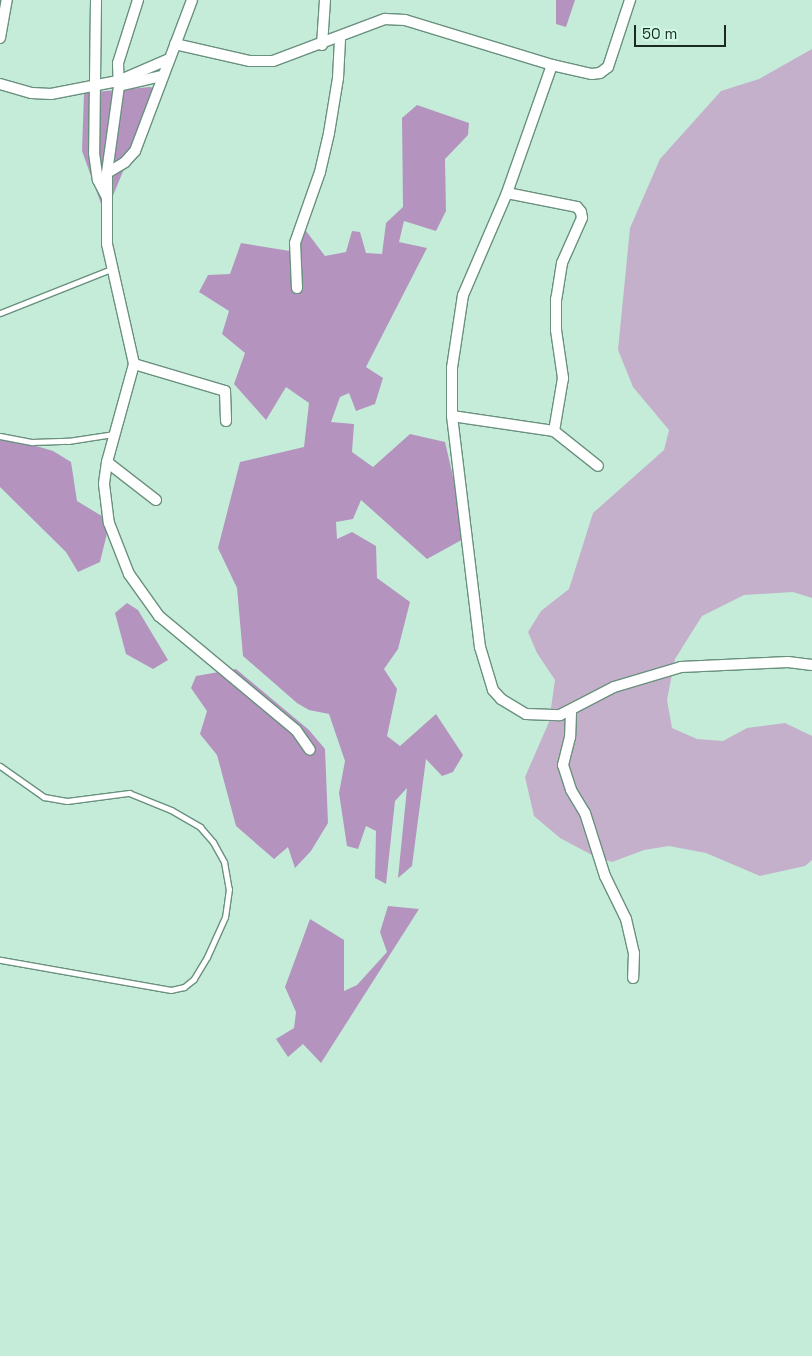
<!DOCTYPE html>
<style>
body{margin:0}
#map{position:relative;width:812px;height:1356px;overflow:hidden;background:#c4ecd9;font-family:"Space Grotesk",sans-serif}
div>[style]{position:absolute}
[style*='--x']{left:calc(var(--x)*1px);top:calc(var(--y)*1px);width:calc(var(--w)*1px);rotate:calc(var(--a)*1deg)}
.green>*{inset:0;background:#c5b0cc}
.forest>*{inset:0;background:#b494bf}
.roads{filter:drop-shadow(1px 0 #6a907e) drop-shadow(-1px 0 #6a907e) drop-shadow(0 1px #6a907e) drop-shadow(0 -1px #6a907e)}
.service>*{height:5px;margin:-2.5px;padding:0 2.5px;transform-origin:2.5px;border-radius:2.5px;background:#fff}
.minor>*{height:10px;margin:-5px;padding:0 5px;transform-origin:5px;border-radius:5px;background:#fff}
span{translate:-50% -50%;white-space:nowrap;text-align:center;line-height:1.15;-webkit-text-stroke:4.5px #d1fae6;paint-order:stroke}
.scale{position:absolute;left:634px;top:25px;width:92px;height:22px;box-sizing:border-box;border:2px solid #1a2922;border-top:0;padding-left:6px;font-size:15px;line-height:18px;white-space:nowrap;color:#1a2922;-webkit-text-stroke:4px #d1fae6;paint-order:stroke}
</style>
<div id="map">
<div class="green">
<i style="clip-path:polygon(812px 49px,812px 598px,793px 592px,744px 595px,702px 616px,675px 659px,667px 700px,672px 728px,697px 739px,723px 741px,747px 728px,785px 723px,812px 736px,812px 860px,805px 866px,760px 876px,706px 853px,669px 846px,644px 850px,612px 862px,592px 855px,560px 838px,534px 816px,525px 777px,549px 722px,555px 680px,537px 653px,528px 632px,541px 611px,569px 589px,593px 513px,664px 450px,669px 430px,633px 387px,618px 350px,630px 228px,660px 159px,721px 91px,759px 79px)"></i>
</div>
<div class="forest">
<i style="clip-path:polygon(556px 0,575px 0,566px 27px,556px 24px)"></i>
<i style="clip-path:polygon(150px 87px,157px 89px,105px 215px,82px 151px,84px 93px)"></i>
<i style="clip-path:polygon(417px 105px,469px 123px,468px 135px,445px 159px,446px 211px,436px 231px,404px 221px,399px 242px,427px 248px,366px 367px,383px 378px,375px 404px,356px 411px,349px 393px,340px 397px,331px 422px,354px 424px,352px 452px,373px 467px,410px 434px,445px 442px,467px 537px,427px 559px,361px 500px,353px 519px,336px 522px,337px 539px,352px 532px,376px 546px,377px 578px,410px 602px,398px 649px,384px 669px,397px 689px,387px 736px,400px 746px,436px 714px,463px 755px,453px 772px,442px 776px,426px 759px,412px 866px,398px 878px,407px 788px,395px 801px,386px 884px,375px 878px,376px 831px,366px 826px,358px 849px,347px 846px,339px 793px,345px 761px,329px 714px,309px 710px,297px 703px,243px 656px,237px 588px,218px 548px,240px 462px,304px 447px,309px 403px,286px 387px,266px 420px,234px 384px,245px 353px,222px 334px,229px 311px,199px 292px,208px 275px,230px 274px,241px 243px,296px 252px,303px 227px,325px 256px,346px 252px,352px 231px,360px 232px,366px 253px,382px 254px,386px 223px,403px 207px,402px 118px)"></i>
<i style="clip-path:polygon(0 438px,13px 439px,53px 451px,71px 462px,77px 501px,110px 521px,100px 562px,78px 572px,66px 552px,0 487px)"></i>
<i style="clip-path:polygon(127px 603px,138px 610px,168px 660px,153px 669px,126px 654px,115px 613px)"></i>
<i style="clip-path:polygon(236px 669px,309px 730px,325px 749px,328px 823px,311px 851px,295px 868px,288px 847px,274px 859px,236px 826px,217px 755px,200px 734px,207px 711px,191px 688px,196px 676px)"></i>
<i style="clip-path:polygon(388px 906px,419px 909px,321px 1063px,303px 1044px,288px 1057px,276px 1039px,294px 1028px,296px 1012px,285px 987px,310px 919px,344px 940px,344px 991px,357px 985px,387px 952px,380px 932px)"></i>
</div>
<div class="roads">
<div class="service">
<i style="--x:0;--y:313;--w:119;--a:-21.6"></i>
<i style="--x:0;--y:436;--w:33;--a:11"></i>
<i style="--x:32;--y:442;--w:36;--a:-2"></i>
<i style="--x:68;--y:441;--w:47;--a:-8.7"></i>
<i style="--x:0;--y:766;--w:54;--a:35.2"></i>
<i style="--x:44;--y:797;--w:23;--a:10"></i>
<i style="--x:67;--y:801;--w:63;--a:-7.4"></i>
<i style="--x:129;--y:793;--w:45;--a:22"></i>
<i style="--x:171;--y:810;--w:34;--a:30"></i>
<i style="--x:200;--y:827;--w:20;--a:49"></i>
<i style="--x:213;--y:842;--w:23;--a:61"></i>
<i style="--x:224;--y:862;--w:27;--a:80"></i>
<i style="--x:229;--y:889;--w:28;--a:98"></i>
<i style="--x:225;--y:917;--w:44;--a:114.2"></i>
<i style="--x:207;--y:957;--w:26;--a:121"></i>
<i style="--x:194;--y:979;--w:13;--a:141"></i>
<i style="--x:184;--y:987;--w:13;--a:167"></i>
<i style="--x:171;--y:990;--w:174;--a:-170"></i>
</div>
<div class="minor">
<i style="--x:96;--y:0;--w:153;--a:90.7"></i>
<i style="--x:94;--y:153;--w:27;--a:82"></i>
<i style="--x:98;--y:180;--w:18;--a:63"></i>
<i style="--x:138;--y:0;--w:66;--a:107.6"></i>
<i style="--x:118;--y:63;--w:23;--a:88"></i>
<i style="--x:119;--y:86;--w:88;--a:97.9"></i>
<i style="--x:107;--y:173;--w:71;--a:90"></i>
<i style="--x:107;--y:244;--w:123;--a:77.3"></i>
<i style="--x:134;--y:364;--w:102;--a:105.4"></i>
<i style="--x:107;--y:462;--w:22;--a:98"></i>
<i style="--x:104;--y:484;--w:39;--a:83"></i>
<i style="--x:109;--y:523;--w:55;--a:68.6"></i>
<i style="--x:129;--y:574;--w:52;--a:54.5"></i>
<i style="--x:159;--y:616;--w:178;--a:39.8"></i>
<i style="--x:296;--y:730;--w:24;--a:55"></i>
<i style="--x:0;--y:38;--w:39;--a:-80"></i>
<i style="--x:175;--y:44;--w:77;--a:12.8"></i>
<i style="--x:250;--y:61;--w:23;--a:0"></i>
<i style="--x:273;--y:61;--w:120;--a:-20.6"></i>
<i style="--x:385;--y:19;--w:20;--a:3"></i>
<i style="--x:405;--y:20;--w:154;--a:17"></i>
<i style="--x:552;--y:65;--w:41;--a:12.7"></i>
<i style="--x:592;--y:74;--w:8;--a:-7"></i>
<i style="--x:600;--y:73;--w:10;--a:-37"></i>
<i style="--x:608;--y:67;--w:71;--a:-71.8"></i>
<i style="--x:322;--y:45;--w:45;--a:-86.2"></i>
<i style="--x:552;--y:65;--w:136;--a:109.4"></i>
<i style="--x:507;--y:193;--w:111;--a:113.3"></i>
<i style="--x:463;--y:295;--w:74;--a:98.6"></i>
<i style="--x:452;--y:368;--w:48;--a:90"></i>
<i style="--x:452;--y:416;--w:233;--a:83.1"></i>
<i style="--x:480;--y:647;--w:45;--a:73.2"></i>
<i style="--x:493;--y:690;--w:12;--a:48"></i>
<i style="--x:501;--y:699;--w:29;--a:31"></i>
<i style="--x:526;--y:714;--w:34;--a:2"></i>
<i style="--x:560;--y:715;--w:61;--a:-27.4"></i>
<i style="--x:614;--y:687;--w:70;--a:-16.6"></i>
<i style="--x:681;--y:667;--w:107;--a:-2.7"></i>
<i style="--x:788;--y:662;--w:24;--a:7"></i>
<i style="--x:0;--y:84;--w:33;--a:16"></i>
<i style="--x:32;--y:93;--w:19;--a:3"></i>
<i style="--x:51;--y:94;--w:68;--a:-11"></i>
<i style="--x:118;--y:81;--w:56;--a:-23.3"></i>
<i style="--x:122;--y:85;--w:41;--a:-12.7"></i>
<i style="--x:107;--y:173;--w:21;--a:-31"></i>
<i style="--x:125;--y:162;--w:15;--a:-48"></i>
<i style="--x:135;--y:151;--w:161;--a:-69.3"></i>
<i style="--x:507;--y:193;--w:71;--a:11.3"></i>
<i style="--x:577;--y:207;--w:6;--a:51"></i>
<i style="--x:581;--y:212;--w:6;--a:81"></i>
<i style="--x:582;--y:218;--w:49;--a:114"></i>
<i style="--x:562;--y:263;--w:36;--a:99"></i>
<i style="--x:556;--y:299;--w:31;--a:90"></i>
<i style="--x:556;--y:330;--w:49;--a:81.7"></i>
<i style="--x:563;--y:378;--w:54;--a:99.6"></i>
<i style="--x:297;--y:288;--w:45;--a:-92.5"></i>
<i style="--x:295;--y:243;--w:75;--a:-70.6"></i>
<i style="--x:320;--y:172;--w:40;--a:-77"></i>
<i style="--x:329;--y:133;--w:56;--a:-80.7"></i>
<i style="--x:338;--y:78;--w:39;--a:-87"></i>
<i style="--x:134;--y:364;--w:95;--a:16.5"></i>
<i style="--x:225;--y:391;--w:30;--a:88"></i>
<i style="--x:452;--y:416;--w:103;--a:8.4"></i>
<i style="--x:554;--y:431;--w:56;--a:38.5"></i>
<i style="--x:107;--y:462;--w:62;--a:37.8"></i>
<i style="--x:571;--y:712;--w:25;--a:92"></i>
<i style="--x:570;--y:737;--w:29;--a:104"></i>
<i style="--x:563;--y:765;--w:26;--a:72"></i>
<i style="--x:571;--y:790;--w:27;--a:59"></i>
<i style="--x:585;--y:813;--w:66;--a:72.4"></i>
<i style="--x:605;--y:876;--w:48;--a:64"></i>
<i style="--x:626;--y:919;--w:35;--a:77"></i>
<i style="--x:634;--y:953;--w:25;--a:92"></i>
</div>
</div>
<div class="scale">50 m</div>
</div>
